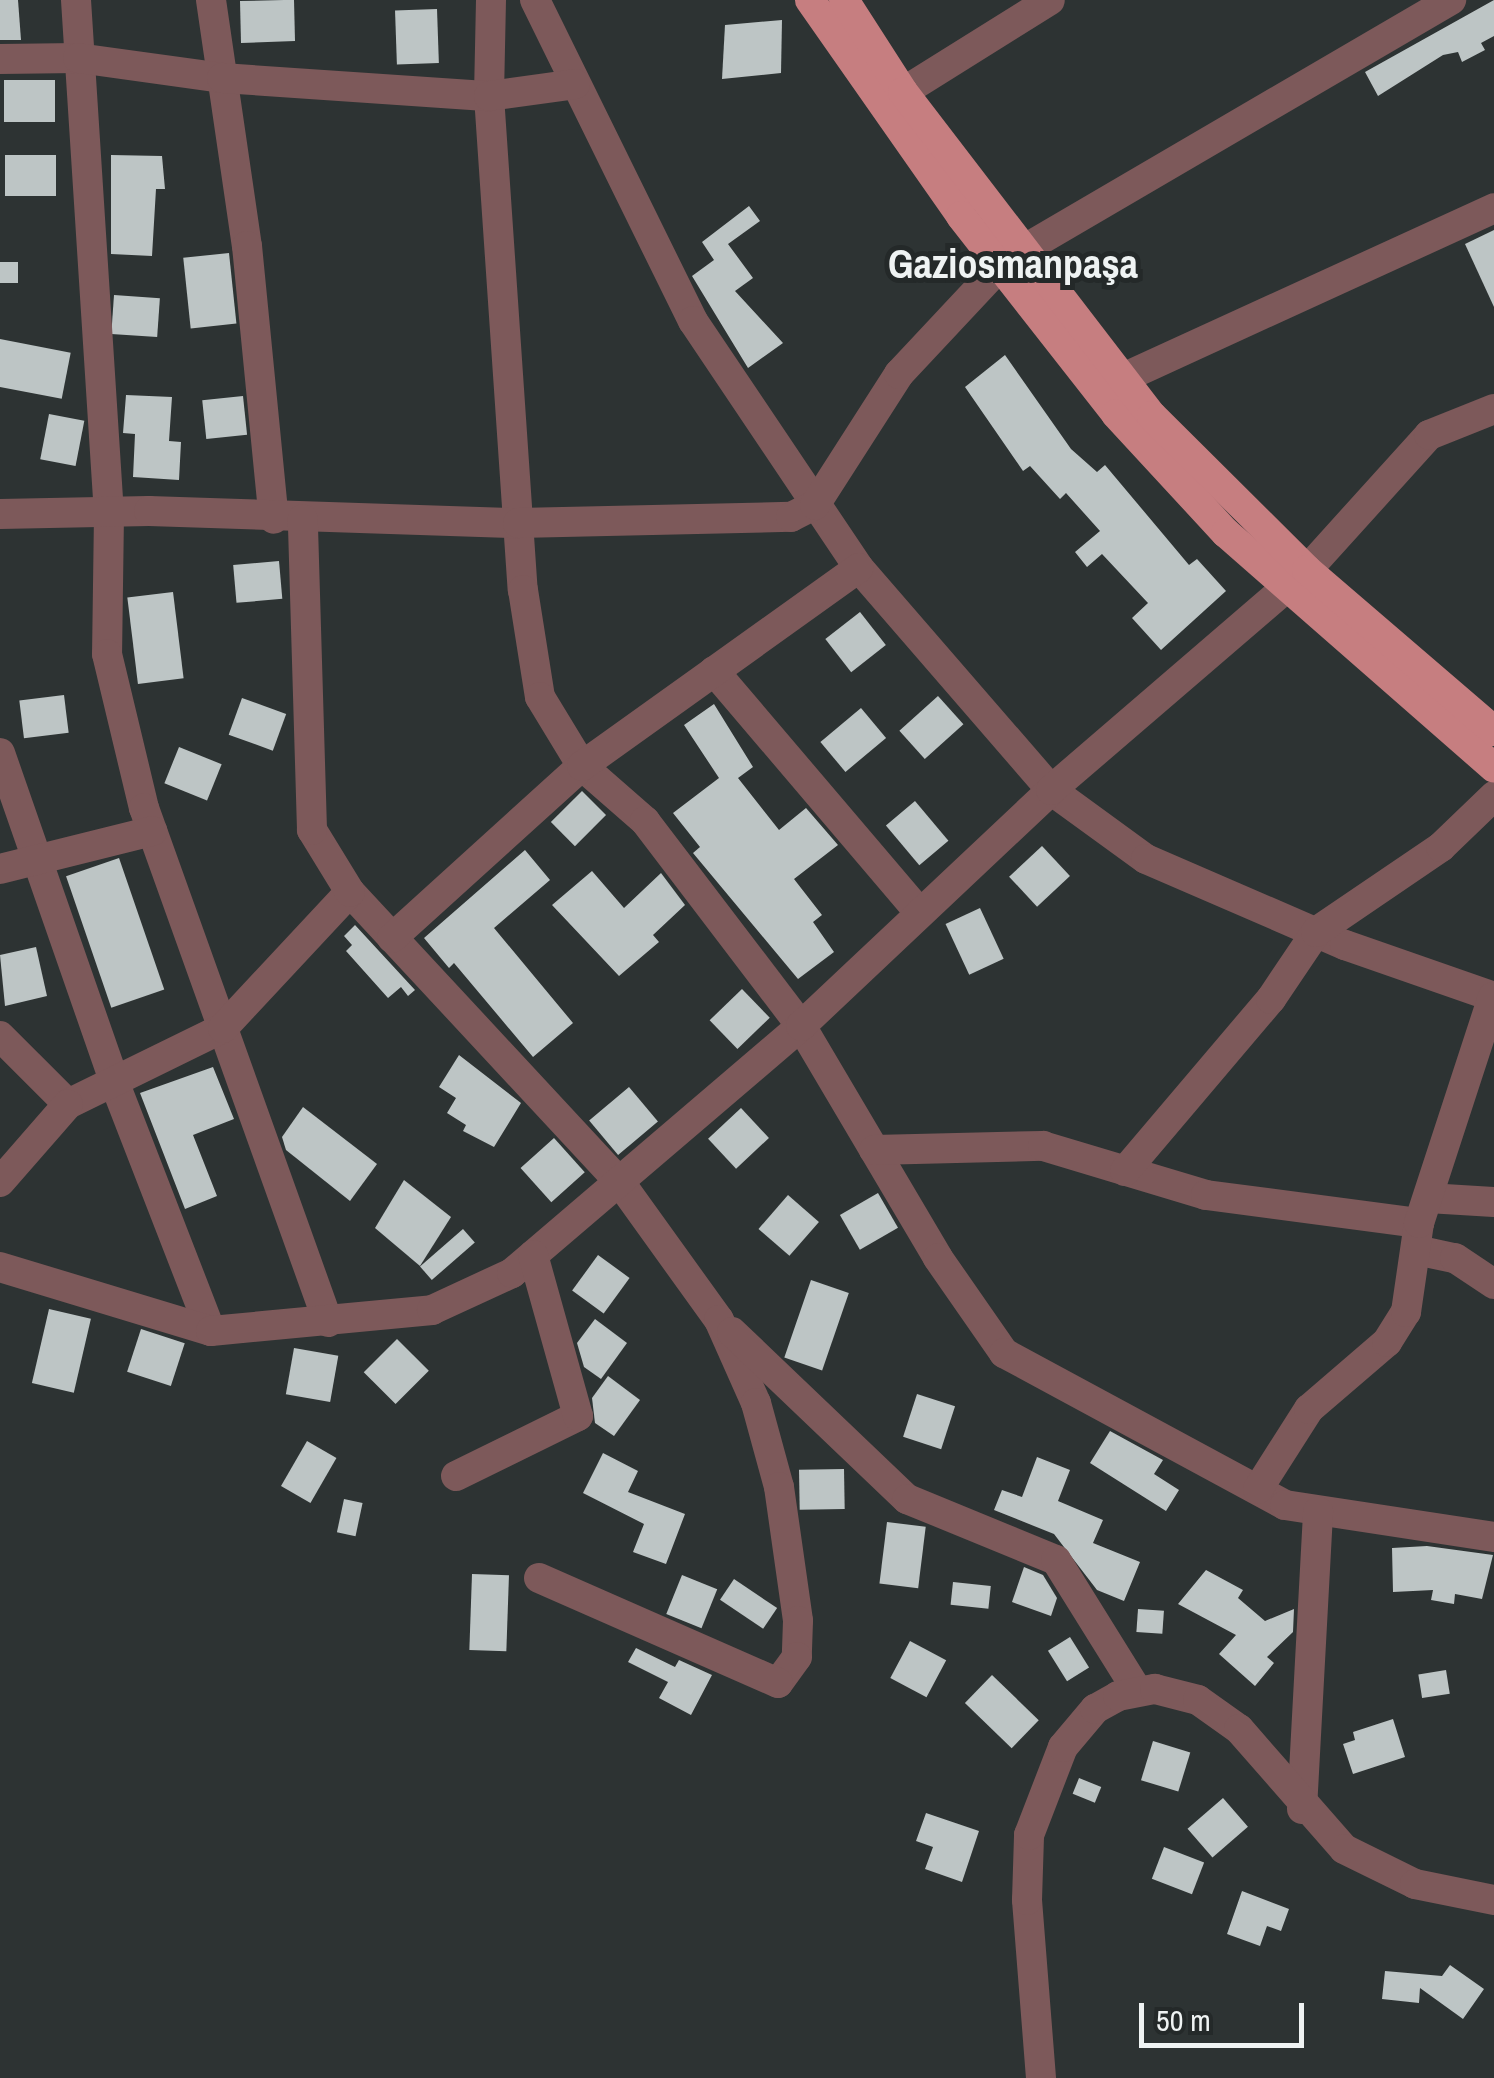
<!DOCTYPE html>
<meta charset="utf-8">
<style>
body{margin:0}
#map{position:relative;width:1494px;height:2078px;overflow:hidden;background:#2d3333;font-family:"Archivo Narrow",sans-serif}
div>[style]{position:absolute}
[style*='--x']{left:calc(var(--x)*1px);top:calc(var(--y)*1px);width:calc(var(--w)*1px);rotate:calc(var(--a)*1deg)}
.building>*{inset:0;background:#bdc5c5;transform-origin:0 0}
.minor>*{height:30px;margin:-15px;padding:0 15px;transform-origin:15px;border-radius:15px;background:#7d595a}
.major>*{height:30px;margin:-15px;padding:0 15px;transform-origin:15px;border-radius:15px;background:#c67e80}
span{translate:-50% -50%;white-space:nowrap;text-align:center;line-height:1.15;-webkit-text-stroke:10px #242929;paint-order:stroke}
.district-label{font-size:40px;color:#eff3f3;font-weight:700}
.scale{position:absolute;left:1139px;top:2003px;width:165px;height:45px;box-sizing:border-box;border:5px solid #eff3f3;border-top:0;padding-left:12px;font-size:30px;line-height:35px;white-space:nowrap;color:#eff3f3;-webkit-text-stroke:8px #242929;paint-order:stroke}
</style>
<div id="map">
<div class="building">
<i style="clip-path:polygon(0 0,18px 0,21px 40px,0 40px)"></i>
<i style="clip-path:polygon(284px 0,294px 0,295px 41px,241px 43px,240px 1px)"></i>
<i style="clip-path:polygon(1494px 0,1494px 36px,1481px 43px,1485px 50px,1462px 62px,1458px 52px,1443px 55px,1378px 96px,1365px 72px)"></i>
<i style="left:437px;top:9px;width:54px;height:42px;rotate:88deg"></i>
<i style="clip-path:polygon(782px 20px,781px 73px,722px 79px,725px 25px)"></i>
<i style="left:4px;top:80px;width:51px;height:42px"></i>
<i style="left:5px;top:155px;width:51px;height:41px"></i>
<i style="clip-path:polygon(111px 155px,162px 156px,165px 189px,156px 189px,152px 256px,111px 254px)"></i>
<i style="clip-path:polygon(749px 206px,760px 221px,728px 244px,753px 278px,735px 291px,783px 343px,748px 368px,692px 276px,714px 260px,702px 242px)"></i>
<i style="clip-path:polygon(1494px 230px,1494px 307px,1465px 244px)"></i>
<i style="left:229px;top:253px;width:71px;height:46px;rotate:84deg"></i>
<i style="left:0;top:262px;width:18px;height:21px"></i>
<i style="left:114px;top:295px;width:46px;height:39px;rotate:4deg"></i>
<i style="left:0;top:339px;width:72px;height:47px;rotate:11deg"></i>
<i style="clip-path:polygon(1005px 355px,1071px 449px,1097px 472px,1105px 465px,1189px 565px,1197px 559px,1226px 591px,1161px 650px,1132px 618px,1148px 603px,1102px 554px,1087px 567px,1075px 552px,1100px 531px,1066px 493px,1060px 499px,1030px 466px,1023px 471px,965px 387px)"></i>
<i style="clip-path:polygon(126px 395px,172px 397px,169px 441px,181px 442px,179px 480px,133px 477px,135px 434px,123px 433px)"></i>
<i style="left:243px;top:396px;width:39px;height:41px;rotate:84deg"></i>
<i style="left:49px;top:414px;width:36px;height:46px;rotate:11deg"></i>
<i style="left:279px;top:561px;width:38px;height:46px;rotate:85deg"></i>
<i style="left:173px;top:592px;width:87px;height:46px;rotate:83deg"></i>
<i style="left:860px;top:612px;width:42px;height:44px;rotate:52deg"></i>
<i style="left:64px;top:695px;width:38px;height:45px;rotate:83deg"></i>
<i style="left:938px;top:696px;width:38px;height:52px;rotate:48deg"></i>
<i style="left:242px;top:698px;width:47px;height:39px;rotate:20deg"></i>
<i style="clip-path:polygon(714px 704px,753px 767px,738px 778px,779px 830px,806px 808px,838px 845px,794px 879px,822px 915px,813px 922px,834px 952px,798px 979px,693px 853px,700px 847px,673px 813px,719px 778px,684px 725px)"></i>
<i style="left:861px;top:708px;width:39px;height:53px;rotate:50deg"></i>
<i style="left:179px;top:747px;width:46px;height:39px;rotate:22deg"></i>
<i style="left:582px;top:791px;width:34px;height:44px;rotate:45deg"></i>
<i style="left:915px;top:801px;width:52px;height:38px;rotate:50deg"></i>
<i style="left:1042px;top:846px;width:41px;height:45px;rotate:47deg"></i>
<i style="clip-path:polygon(525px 850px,550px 880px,494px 928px,573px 1023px,533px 1057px,454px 963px,449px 968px,424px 938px)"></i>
<i style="left:119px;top:858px;width:139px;height:56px;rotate:71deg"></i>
<i style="clip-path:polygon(592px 871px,624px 908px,661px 873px,685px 905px,653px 935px,659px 942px,619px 976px,552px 905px)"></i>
<i style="left:980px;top:908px;width:56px;height:38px;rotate:65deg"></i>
<i style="clip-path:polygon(355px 925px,415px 990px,408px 996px,401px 987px,388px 998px,346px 951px,352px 945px,344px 936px)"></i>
<i style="clip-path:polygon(36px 947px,47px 996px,5px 1006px,0 955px)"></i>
<i style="left:742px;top:989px;width:40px;height:45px;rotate:46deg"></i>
<i style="clip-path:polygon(459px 1055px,521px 1103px,494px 1147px,463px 1131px,466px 1125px,447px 1113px,456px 1098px,439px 1087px)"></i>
<i style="clip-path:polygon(213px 1067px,234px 1119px,193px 1135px,217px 1196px,185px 1209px,140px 1093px)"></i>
<i style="left:629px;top:1087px;width:45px;height:52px;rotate:50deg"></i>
<i style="clip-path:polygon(303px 1107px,377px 1164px,350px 1201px,286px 1150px,282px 1137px)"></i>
<i style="left:741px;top:1108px;width:41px;height:45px;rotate:47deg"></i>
<i style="left:554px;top:1138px;width:46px;height:45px;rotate:48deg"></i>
<i style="clip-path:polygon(404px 1180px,451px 1217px,420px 1266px,375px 1228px)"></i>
<i style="left:878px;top:1193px;width:40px;height:44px;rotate:60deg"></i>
<i style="left:788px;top:1195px;width:41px;height:45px;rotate:41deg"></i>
<i style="left:463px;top:1229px;width:18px;height:57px;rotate:49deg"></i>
<i style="left:598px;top:1255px;width:39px;height:44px;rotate:36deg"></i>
<i style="left:811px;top:1280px;width:40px;height:82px;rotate:19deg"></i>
<i style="left:49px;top:1309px;width:43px;height:76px;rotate:13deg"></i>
<i style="clip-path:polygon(595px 1319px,627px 1343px,601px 1379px,584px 1367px,577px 1343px)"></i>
<i style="left:141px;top:1329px;width:46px;height:45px;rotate:18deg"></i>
<i style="left:397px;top:1339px;width:45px;height:47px;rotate:45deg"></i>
<i style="left:294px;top:1348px;width:45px;height:47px;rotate:10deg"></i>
<i style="clip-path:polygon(608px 1376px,640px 1400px,614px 1436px,595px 1423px,592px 1398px)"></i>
<i style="left:917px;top:1394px;width:40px;height:45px;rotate:18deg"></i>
<i style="clip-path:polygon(1110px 1431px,1163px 1460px,1154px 1474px,1179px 1490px,1166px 1511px,1090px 1463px)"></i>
<i style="left:307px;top:1441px;width:34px;height:52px;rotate:30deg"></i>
<i style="clip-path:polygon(603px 1453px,638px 1471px,628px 1492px,685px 1514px,666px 1564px,633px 1552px,644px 1524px,583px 1493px)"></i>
<i style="clip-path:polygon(1037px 1457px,1070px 1470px,1058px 1501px,1103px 1520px,1093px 1543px,1140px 1562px,1124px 1601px,1097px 1590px,1054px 1534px,994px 1510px,1002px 1490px,1022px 1497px)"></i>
<i style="left:844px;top:1469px;width:40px;height:45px;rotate:89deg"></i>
<i style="left:344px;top:1499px;width:19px;height:34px;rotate:12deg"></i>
<i style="left:887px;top:1522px;width:39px;height:62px;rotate:7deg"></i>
<i style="clip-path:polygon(1427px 1546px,1493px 1555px,1482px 1599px,1455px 1594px,1454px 1604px,1431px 1600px,1433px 1590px,1393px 1592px,1392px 1548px)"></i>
<i style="clip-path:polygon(1024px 1567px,1043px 1575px,1057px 1598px,1051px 1616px,1012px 1602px)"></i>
<i style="clip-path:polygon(1206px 1570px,1243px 1590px,1238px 1598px,1265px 1621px,1294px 1609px,1293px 1632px,1267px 1657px,1274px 1663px,1255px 1686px,1219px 1654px,1236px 1635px,1178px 1604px)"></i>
<i style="left:472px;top:1574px;width:37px;height:76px;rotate:2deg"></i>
<i style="left:682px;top:1575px;width:38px;height:42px;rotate:22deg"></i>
<i style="left:734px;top:1579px;width:52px;height:25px;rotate:34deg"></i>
<i style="left:953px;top:1582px;width:38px;height:23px;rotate:6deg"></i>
<i style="left:1138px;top:1609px;width:26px;height:23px;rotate:4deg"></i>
<i style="left:1070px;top:1637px;width:36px;height:26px;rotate:58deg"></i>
<i style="left:910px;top:1641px;width:41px;height:42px;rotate:28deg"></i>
<i style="clip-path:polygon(636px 1648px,675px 1667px,679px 1660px,712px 1675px,691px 1715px,659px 1698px,668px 1682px,628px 1662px)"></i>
<i style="left:1446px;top:1670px;width:24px;height:28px;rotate:81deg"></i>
<i style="left:992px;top:1675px;width:65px;height:39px;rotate:44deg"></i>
<i style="clip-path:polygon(1393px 1719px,1405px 1757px,1353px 1774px,1343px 1744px,1355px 1740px,1353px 1732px)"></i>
<i style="left:1153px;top:1741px;width:39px;height:41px;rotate:17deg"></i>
<i style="left:1079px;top:1778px;width:24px;height:17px;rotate:22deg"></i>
<i style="left:1223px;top:1798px;width:38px;height:47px;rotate:49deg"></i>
<i style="clip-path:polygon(926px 1813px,979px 1831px,962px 1882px,925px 1869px,933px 1847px,916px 1841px)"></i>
<i style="left:1164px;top:1847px;width:43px;height:34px;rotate:21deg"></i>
<i style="clip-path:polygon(1242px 1891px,1289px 1909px,1281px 1931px,1267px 1926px,1260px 1946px,1227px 1934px)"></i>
<i style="clip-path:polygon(1450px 1965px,1484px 1989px,1463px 2019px,1420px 1988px,1419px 2003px,1382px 1999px,1385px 1971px,1442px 1976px)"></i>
</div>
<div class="minor">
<i style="--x:76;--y:0;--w:515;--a:86.33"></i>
<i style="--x:109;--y:514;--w:140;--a:90.8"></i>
<i style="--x:107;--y:654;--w:158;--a:76.5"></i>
<i style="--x:144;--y:808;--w:546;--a:70.3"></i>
<i style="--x:211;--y:0;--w:249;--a:81.7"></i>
<i style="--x:247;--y:246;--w:274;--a:84.4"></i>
<i style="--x:491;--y:0;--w:96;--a:91.2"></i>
<i style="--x:489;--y:96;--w:495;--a:86.1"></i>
<i style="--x:523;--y:590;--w:108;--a:81"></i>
<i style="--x:540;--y:697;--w:81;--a:58.7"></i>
<i style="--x:582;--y:766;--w:84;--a:41.1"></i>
<i style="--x:645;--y:821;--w:258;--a:52.7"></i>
<i style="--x:801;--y:1026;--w:269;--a:59.4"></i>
<i style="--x:938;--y:1258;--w:116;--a:55.2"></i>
<i style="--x:1004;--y:1353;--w:319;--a:28.4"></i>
<i style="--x:1285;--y:1505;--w:211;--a:8.7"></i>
<i style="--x:535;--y:0;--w:358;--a:63.8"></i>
<i style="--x:693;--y:321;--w:298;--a:56.1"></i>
<i style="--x:859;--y:568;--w:294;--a:49.1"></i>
<i style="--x:1051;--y:790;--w:117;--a:36"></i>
<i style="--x:1146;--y:859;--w:217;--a:23.4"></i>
<i style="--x:1345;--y:945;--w:158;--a:19.2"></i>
<i style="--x:0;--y:59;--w:78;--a:-0.7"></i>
<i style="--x:78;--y:58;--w:145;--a:7.9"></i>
<i style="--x:222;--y:78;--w:268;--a:3.9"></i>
<i style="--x:489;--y:96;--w:87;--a:-7.9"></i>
<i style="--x:903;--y:92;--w:173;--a:-32"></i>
<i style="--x:1023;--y:250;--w:496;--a:-30.3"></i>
<i style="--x:1121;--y:379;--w:410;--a:-24.6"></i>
<i style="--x:0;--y:514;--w:149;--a:-1.2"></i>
<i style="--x:149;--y:511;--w:369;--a:1.9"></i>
<i style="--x:518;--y:523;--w:273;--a:-1.3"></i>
<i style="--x:791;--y:517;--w:27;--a:-27"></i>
<i style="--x:815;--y:505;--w:156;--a:-57.3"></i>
<i style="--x:899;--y:374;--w:148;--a:-46.9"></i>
<i style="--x:714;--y:671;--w:318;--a:49.6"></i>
<i style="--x:0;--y:753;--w:350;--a:70.8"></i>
<i style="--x:115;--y:1084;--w:265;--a:68.8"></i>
<i style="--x:0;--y:869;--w:157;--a:-14"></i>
<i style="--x:350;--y:892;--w:395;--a:47.1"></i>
<i style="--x:619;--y:1181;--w:171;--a:54.3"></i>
<i style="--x:719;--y:1320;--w:91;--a:66"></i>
<i style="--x:756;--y:1403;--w:87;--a:74.7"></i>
<i style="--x:779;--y:1487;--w:135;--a:81.9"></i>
<i style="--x:798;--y:1621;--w:36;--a:92"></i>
<i style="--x:797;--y:1657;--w:32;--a:126"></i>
<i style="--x:778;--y:1683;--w:261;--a:-156.3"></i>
<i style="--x:392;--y:938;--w:256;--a:-42.2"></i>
<i style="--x:582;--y:766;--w:340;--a:-35.6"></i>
<i style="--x:0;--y:1036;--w:96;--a:45"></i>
<i style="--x:68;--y:1104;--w:173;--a:-26.1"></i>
<i style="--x:223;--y:1028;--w:186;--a:-47"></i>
<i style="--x:350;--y:892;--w:73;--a:-121.5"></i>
<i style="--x:312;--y:830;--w:311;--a:-91.7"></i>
<i style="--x:874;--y:1150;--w:169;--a:-1.4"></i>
<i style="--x:1043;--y:1146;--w:170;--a:16.7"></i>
<i style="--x:1206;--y:1195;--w:215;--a:7.5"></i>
<i style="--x:1125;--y:1171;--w:226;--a:-49.7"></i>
<i style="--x:1271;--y:999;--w:81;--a:-56.1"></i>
<i style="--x:1316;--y:932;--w:151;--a:-34.2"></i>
<i style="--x:1441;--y:847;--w:74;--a:-43.9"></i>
<i style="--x:0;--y:1182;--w:103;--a:-48.9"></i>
<i style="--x:1428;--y:1198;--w:66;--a:3.5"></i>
<i style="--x:1416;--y:1250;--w:40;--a:12"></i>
<i style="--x:1455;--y:1258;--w:47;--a:33.7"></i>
<i style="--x:0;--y:1267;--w:220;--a:16.9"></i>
<i style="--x:211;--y:1331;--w:222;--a:-5.4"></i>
<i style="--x:432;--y:1310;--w:88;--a:-24.8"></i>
<i style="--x:512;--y:1273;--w:380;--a:-40.5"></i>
<i style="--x:801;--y:1026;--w:344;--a:-43.3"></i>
<i style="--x:1051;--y:790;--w:338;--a:-40.7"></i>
<i style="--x:1307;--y:570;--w:182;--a:-47.9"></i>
<i style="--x:1429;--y:435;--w:70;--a:-21.8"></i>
<i style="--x:732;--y:1332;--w:242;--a:43.7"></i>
<i style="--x:907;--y:1499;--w:161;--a:22.3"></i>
<i style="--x:1056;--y:1560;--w:153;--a:58.1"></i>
<i style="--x:456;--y:1476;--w:136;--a:-26.2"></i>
<i style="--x:578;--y:1416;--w:167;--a:-105.6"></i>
<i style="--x:1258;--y:1489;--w:95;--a:-57.5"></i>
<i style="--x:1309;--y:1409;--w:103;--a:-40.7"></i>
<i style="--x:1387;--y:1342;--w:36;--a:-58"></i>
<i style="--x:1406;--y:1312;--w:90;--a:-81.7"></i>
<i style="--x:1419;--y:1223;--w:238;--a:-71.9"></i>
<i style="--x:1302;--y:1809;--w:298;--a:-86.9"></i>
<i style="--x:1041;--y:2078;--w:179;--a:-94.5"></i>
<i style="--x:1027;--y:1900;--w:65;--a:-88.2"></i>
<i style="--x:1029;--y:1835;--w:94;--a:-68.9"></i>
<i style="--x:1063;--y:1747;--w:50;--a:-49.9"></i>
<i style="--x:1095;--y:1709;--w:26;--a:-29"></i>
<i style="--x:1118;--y:1696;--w:38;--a:-11"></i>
<i style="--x:1155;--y:1689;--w:44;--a:14.3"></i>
<i style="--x:1198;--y:1700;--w:50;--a:35.3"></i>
<i style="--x:1239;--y:1729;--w:159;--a:48.8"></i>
<i style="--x:1344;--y:1849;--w:79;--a:26.2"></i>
<i style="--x:1415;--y:1884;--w:81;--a:11.4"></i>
</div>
<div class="major">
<i style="--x:810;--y:0;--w:264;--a:55"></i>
<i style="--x:961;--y:216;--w:251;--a:51.9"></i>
<i style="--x:1116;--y:414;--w:162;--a:47.3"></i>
<i style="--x:1226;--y:533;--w:356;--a:41.2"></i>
<i style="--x:844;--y:0;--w:109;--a:57.3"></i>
<i style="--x:903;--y:92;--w:409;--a:52.5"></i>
<i style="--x:1152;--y:416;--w:218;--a:44.8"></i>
<i style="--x:1307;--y:570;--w:247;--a:40.7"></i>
</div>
<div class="district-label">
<span style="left:1013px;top:264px">Gaziosmanpaşa</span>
</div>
<div class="scale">50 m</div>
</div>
